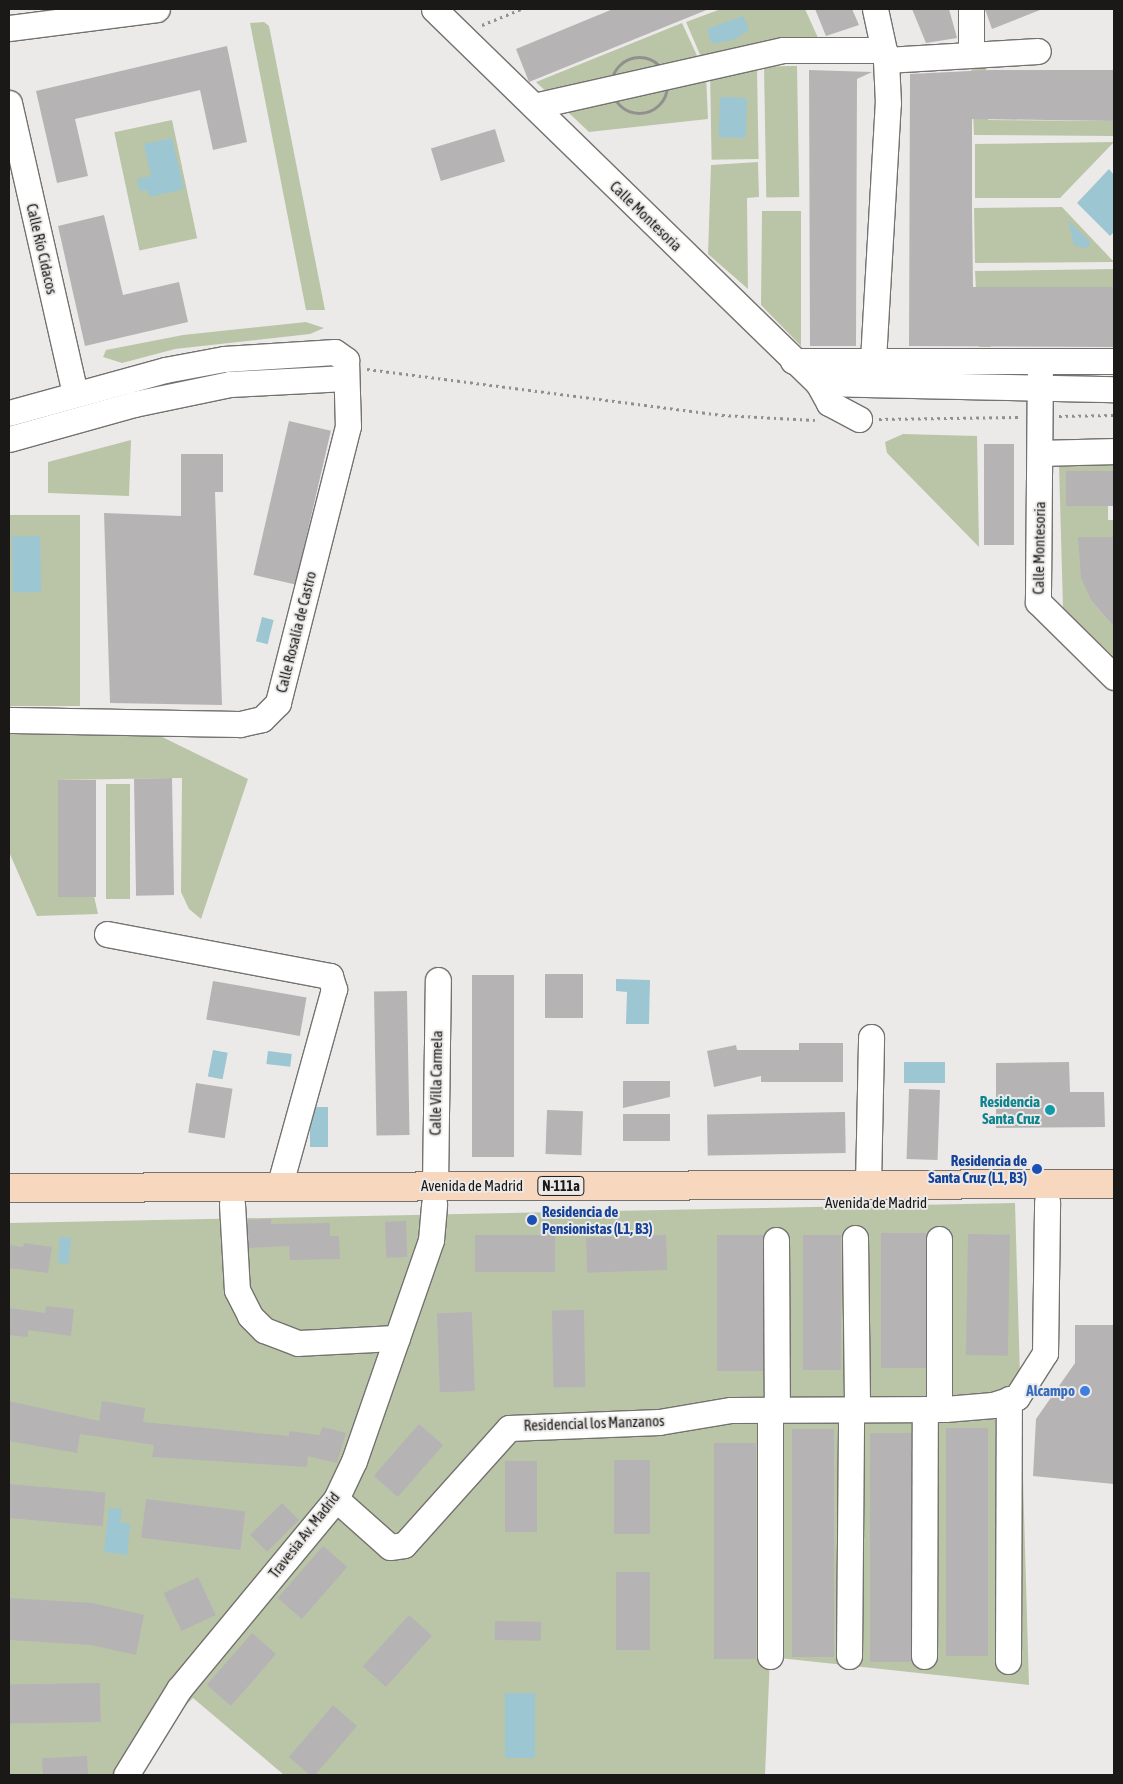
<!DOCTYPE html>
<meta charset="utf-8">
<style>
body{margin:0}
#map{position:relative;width:1123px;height:1784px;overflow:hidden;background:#eceae8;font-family:"Asap Condensed",sans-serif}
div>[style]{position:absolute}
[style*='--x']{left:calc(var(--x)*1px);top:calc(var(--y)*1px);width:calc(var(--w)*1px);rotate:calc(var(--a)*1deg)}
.green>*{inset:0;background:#bac5a8;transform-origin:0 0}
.water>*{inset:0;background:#9cc6d1;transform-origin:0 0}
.building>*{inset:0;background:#b6b3b4;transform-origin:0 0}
.path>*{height:3px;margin-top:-1.5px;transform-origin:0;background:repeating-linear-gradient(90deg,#92908e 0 2.5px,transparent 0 6.5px)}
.path>.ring{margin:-1.5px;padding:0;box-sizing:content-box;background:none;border:3px solid #92908e;border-radius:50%}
.roads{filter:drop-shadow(1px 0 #74726f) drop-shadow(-1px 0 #74726f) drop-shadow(0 1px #74726f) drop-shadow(0 -1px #74726f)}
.minor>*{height:25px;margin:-12.5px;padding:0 12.5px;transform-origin:12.5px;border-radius:12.5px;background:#fff}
.major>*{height:28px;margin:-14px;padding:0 14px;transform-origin:14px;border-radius:14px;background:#f8d7bf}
.dots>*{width:14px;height:14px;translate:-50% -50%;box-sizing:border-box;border:2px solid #eceae8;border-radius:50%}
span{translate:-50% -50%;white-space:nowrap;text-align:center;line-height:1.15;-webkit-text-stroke:4px #eceae8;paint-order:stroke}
.shield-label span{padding:1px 4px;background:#eceae8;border:1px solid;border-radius:4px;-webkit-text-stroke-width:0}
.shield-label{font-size:14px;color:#1a1918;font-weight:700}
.street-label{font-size:15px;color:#1a1918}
.culture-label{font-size:15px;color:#0d838f;font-weight:700}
.right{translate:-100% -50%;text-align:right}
.transit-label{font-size:15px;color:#164399;font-weight:700}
.left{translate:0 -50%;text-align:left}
.shop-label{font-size:15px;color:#366cbe;font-weight:700}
.frame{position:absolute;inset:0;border:10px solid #1a1918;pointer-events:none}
</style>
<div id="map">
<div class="green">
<i style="clip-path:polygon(721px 9px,805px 9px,819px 40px,704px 64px,686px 22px)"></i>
<i style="clip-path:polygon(264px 22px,269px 26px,325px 310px,306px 310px,250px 23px)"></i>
<i style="clip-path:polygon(682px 23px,706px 75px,708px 119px,589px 132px,536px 82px)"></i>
<i style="left:797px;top:66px;width:131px;height:33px;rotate:89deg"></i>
<i style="clip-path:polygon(971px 66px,986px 67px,988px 120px,1114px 121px,1114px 136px,974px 135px)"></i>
<i style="left:757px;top:68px;width:91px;height:47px;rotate:89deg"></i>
<i style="left:172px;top:120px;width:121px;height:59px;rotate:78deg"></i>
<i style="clip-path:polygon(1114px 142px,1060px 198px,975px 198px,975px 144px)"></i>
<i style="clip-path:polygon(758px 162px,759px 197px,747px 198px,748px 289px,708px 254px,711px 165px)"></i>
<i style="clip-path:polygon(1062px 207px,1114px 262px,975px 263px,974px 208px)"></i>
<i style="clip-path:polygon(762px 211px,801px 211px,801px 346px,761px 305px)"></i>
<i style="clip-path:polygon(1114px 269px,1114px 287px,989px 287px,991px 347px,979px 347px,975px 271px)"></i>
<i style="clip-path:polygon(306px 322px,324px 328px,310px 334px,175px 349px,122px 363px,103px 357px,106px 350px,183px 335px)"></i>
<i style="clip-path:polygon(903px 434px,977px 436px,979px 547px,887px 453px,885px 442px)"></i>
<i style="clip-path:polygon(131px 440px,129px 496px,48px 493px,48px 462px)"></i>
<i style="clip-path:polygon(1114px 454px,1114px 471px,1066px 471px,1066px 505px,1108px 506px,1108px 520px,1114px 520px,1114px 537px,1079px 537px,1092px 602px,1114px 627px,1114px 657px,1063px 608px,1059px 465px,1062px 458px)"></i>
<i style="left:9px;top:515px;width:71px;height:191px"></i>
<i style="clip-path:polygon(154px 733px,248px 779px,201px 919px,189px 909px,181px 892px,182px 778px,58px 780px,60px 897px,94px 896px,98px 914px,37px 916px,9px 852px,9px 734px)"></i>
<i style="left:106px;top:784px;width:24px;height:115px"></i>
<i style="clip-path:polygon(1015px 1203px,1029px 1685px,770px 1657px,765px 1775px,284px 1775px,193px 1698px,115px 1775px,9px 1775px,9px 1223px)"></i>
</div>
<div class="water">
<i style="clip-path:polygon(743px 16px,749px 30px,733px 40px,712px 44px,707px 29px)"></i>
<i style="left:720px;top:97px;width:27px;height:40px;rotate:2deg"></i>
<i style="clip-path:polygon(172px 138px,184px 189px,149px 197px,148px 190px,140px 191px,137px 179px,151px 176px,144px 144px)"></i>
<i style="clip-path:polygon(1109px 169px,1114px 175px,1114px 232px,1110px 236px,1077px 203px)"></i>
<i style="clip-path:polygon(1068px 220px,1091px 243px,1087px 248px,1074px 245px)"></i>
<i style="left:40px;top:536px;width:56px;height:28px;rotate:89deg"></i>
<i style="left:262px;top:617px;width:12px;height:25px;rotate:14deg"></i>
<i style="clip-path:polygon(616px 979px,650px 980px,649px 1024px,626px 1024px,627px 992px,616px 991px)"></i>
<i style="left:213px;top:1050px;width:15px;height:27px;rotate:11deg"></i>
<i style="left:268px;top:1051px;width:24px;height:13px;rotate:7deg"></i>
<i style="left:945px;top:1062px;width:21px;height:41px;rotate:90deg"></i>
<i style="left:310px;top:1107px;width:18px;height:40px"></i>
<i style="left:60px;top:1237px;width:11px;height:26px;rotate:5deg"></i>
<i style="clip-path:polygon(109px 1508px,122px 1509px,120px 1522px,130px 1524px,127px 1555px,104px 1552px)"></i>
<i style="left:505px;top:1693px;width:30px;height:65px"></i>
</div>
<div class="building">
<i style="clip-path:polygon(613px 9px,709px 9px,529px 82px,516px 49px)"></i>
<i style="clip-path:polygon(815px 9px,852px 9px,859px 25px,826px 36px)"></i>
<i style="clip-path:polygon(912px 9px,949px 9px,957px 38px,926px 43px)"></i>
<i style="clip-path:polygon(985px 9px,1040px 9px,1040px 10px,992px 29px)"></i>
<i style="clip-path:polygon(227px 46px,247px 142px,213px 150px,200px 90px,75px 119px,88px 176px,57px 183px,36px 91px)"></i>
<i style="clip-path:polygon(809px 70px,872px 72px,857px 79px,856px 346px,810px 346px)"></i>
<i style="clip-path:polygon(990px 70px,1114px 70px,1114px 121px,972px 119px,972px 207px,973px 287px,1114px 287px,1114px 347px,909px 346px,910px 74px)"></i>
<i style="left:495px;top:129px;width:34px;height:67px;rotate:73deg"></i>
<i style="clip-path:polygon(104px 215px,123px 295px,179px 282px,188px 322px,85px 346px,58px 226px)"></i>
<i style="left:289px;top:421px;width:43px;height:158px;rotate:13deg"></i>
<i style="left:984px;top:444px;width:30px;height:101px"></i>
<i style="clip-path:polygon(181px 454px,223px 454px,223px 492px,215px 492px,222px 705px,110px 703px,104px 513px,181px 516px)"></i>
<i style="left:1066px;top:471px;width:48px;height:35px"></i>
<i style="clip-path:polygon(1078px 537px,1114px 537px,1114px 627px,1092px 602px,1081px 578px)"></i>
<i style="left:172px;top:778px;width:117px;height:38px;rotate:89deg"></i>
<i style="left:58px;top:780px;width:38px;height:117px"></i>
<i style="left:545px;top:974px;width:38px;height:44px"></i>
<i style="left:472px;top:975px;width:42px;height:182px"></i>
<i style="left:213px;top:981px;width:95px;height:39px;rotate:10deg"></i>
<i style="left:407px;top:991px;width:144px;height:33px;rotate:89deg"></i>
<i style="clip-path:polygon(799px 1043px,843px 1043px,843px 1082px,761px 1082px,761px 1076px,714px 1087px,707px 1051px,736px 1045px,737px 1050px,799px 1050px)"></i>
<i style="clip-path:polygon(1069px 1062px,1070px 1092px,1104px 1092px,1105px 1127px,996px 1128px,996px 1063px)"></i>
<i style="clip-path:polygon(623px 1081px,670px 1081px,670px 1097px,623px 1108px)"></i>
<i style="left:196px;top:1083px;width:37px;height:50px;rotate:9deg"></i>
<i style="left:909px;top:1089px;width:31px;height:70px;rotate:2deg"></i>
<i style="left:547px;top:1110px;width:36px;height:44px;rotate:2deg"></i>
<i style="left:845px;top:1112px;width:41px;height:138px;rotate:89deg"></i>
<i style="left:623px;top:1114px;width:47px;height:27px"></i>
<i style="clip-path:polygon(271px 1219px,271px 1224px,330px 1223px,330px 1236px,339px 1236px,340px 1259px,290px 1260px,289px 1246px,249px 1248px,247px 1220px)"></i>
<i style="left:406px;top:1221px;width:36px;height:21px;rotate:88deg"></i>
<i style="left:926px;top:1233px;width:135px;height:45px;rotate:90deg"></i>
<i style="left:968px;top:1234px;width:42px;height:121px;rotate:1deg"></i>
<i style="left:475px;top:1235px;width:80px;height:37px"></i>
<i style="left:666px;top:1235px;width:35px;height:80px;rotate:88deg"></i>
<i style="left:717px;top:1235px;width:46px;height:136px"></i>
<i style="left:841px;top:1235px;width:135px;height:38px;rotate:90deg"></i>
<i style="clip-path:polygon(24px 1243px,52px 1247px,48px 1273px,9px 1268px,9px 1245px,23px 1247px)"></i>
<i style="clip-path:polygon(46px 1306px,74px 1309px,71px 1336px,28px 1330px,28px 1337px,9px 1335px,9px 1308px,45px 1313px)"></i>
<i style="left:584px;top:1310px;width:77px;height:32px;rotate:89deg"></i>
<i style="left:472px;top:1312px;width:79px;height:35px;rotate:88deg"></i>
<i style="clip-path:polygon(1075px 1325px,1114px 1325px,1114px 1484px,1033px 1476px,1036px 1419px,1075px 1363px)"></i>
<i style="clip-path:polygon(9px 1401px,99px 1421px,102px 1401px,145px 1408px,143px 1422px,289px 1436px,289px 1431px,320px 1435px,322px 1427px,346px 1433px,337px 1463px,308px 1456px,307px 1467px,152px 1457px,154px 1445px,80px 1434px,77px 1453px,9px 1441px)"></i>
<i style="left:419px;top:1424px;width:32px;height:69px;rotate:41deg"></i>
<i style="left:946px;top:1428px;width:42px;height:228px"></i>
<i style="left:792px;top:1429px;width:42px;height:228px"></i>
<i style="left:870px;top:1433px;width:41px;height:229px"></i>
<i style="left:756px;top:1443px;width:216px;height:42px;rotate:90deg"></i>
<i style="left:614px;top:1460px;width:36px;height:74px"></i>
<i style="left:505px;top:1461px;width:32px;height:71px"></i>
<i style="left:9px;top:1484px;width:97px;height:34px;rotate:5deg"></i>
<i style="left:146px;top:1499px;width:100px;height:39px;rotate:7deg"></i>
<i style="left:282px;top:1503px;width:24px;height:45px;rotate:45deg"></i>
<i style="left:323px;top:1546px;width:32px;height:69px;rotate:41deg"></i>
<i style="left:616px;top:1572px;width:34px;height:78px"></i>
<i style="left:198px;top:1577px;width:42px;height:38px;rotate:65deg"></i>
<i style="clip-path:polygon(9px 1598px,93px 1603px,144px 1615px,136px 1655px,91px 1645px,9px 1640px)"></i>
<i style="left:409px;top:1615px;width:31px;height:69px;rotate:42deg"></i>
<i style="left:495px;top:1621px;width:46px;height:19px;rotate:1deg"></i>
<i style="left:252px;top:1633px;width:32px;height:69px;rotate:41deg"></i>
<i style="left:100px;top:1683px;width:39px;height:91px;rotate:89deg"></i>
<i style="clip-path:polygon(333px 1705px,357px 1726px,315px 1775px,310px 1775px,289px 1757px)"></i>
<i style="left:87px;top:1756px;width:19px;height:45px;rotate:87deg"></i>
</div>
<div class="path">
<i style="--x:482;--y:25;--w:42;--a:-22.3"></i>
<i class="ring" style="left:611px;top:57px;width:53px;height:53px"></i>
<i style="--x:367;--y:369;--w:358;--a:7.4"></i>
<i style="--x:722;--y:415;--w:93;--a:3.1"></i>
<i style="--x:1059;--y:416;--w:55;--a:-1"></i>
<i style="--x:879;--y:419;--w:141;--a:-0.8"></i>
</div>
<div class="roads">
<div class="minor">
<i style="--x:434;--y:9;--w:536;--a:44.24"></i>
<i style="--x:818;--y:383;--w:23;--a:61"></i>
<i style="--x:829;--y:403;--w:34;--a:28"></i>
<i style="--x:9;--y:28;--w:149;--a:-7.3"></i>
<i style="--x:971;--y:53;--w:44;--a:-90"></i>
<i style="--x:886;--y:60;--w:152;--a:-3.4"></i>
<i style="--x:9;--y:103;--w:298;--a:77.2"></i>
<i style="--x:534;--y:106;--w:255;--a:-12.7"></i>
<i style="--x:783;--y:50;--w:101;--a:0"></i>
<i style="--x:873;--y:360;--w:257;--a:-86.7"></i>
<i style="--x:888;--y:103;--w:43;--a:-92.7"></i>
<i style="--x:886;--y:60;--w:52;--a:-102.2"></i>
<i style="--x:793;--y:361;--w:321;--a:0"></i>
<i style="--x:1040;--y:362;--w:240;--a:90.5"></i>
<i style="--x:1038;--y:602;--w:107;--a:44.6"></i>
<i style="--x:818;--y:383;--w:296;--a:1.2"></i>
<i style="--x:9;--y:413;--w:162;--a:-15.4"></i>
<i style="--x:165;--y:370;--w:60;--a:-10.6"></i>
<i style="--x:224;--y:359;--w:111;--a:-3.6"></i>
<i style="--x:335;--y:352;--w:14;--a:36"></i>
<i style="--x:346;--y:360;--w:66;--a:88.3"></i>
<i style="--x:348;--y:426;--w:286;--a:104.2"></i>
<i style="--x:278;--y:703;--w:23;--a:135"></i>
<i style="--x:262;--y:719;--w:23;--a:167"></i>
<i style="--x:240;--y:724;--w:231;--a:-179"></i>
<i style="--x:9;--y:439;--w:130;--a:-15.6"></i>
<i style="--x:134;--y:404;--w:98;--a:-11.8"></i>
<i style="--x:230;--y:384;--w:116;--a:-3"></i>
<i style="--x:1040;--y:453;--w:74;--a:-1.5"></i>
<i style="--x:107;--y:934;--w:227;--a:10.7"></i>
<i style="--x:330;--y:976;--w:14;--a:73"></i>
<i style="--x:334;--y:989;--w:205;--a:105.5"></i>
<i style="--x:868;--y:1185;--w:148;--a:-88.8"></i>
<i style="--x:435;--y:1186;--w:206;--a:-89.2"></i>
<i style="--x:232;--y:1204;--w:86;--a:86.7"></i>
<i style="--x:237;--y:1290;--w:29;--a:63"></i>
<i style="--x:250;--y:1316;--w:20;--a:45"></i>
<i style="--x:264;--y:1330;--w:36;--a:21"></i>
<i style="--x:298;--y:1343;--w:99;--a:-2.9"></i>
<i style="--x:855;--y:1238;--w:171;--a:89.3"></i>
<i style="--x:776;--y:1240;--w:170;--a:89.7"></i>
<i style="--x:939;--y:1409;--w:170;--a:-90"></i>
<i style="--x:336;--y:1499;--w:72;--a:41.6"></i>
<i style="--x:390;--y:1547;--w:14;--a:-8"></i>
<i style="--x:404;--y:1545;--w:157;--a:-48.1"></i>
<i style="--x:509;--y:1428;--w:150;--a:-2.3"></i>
<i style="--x:659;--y:1422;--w:73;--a:-9.5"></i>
<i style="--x:731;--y:1410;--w:214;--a:-0.3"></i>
<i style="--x:945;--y:1409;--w:48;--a:-4.8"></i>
<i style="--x:993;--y:1405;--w:25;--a:-18"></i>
<i style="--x:1017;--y:1397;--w:52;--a:-57.5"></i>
<i style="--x:1045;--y:1353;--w:151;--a:-89.2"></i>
<i style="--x:770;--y:1656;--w:246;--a:-90"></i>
<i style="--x:849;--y:1656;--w:247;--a:-89.5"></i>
<i style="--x:924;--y:1656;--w:247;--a:-89.8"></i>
<i style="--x:1008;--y:1661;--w:262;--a:-89.8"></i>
<i style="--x:126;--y:1775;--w:101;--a:-58.4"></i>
<i style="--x:179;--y:1689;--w:246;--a:-50.4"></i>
<i style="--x:336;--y:1499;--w:42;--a:-64.7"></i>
<i style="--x:354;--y:1461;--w:234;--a:-70.8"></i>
<i style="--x:431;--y:1240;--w:36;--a:-85"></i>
</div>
<div class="major">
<i style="--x:9;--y:1188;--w:1105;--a:-0.21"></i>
</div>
</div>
<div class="dots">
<i style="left:1050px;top:1110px;background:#0f9aa8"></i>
<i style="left:1037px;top:1169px;background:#1a4fb4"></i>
<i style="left:532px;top:1220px;background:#1a4fb4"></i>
<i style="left:1085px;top:1391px;background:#3f7fe0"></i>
</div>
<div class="shield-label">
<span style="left:561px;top:1186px">N-111a</span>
</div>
<div class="street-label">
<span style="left:646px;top:216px;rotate:44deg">Calle Montesoria</span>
<span style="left:42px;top:249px;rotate:77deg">Calle Río Cidacos</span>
<span style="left:1039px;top:548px;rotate:-89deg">Calle Montesoria</span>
<span style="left:296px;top:632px;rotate:-76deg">Calle Rosalía de Castro</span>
<span style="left:436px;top:1083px;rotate:-89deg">Calle Villa Carmela</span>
<span style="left:472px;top:1186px">Avenida de Madrid</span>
<span style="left:876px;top:1203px">Avenida de Madrid</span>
<span style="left:594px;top:1423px;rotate:-2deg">Residencial los Manzanos</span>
<span style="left:304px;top:1535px;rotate:-52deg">Travesia Av. Madrid</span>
</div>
<div class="culture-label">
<span class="right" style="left:1040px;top:1110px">Residencia<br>Santa Cruz</span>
</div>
<div class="transit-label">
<span class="right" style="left:1027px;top:1169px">Residencia de<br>Santa Cruz (L1, B3)</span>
<span class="left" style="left:542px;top:1220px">Residencia de<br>Pensionistas (L1, B3)</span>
</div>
<div class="shop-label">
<span class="right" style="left:1075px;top:1391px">Alcampo</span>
</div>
<div class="frame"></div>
</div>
